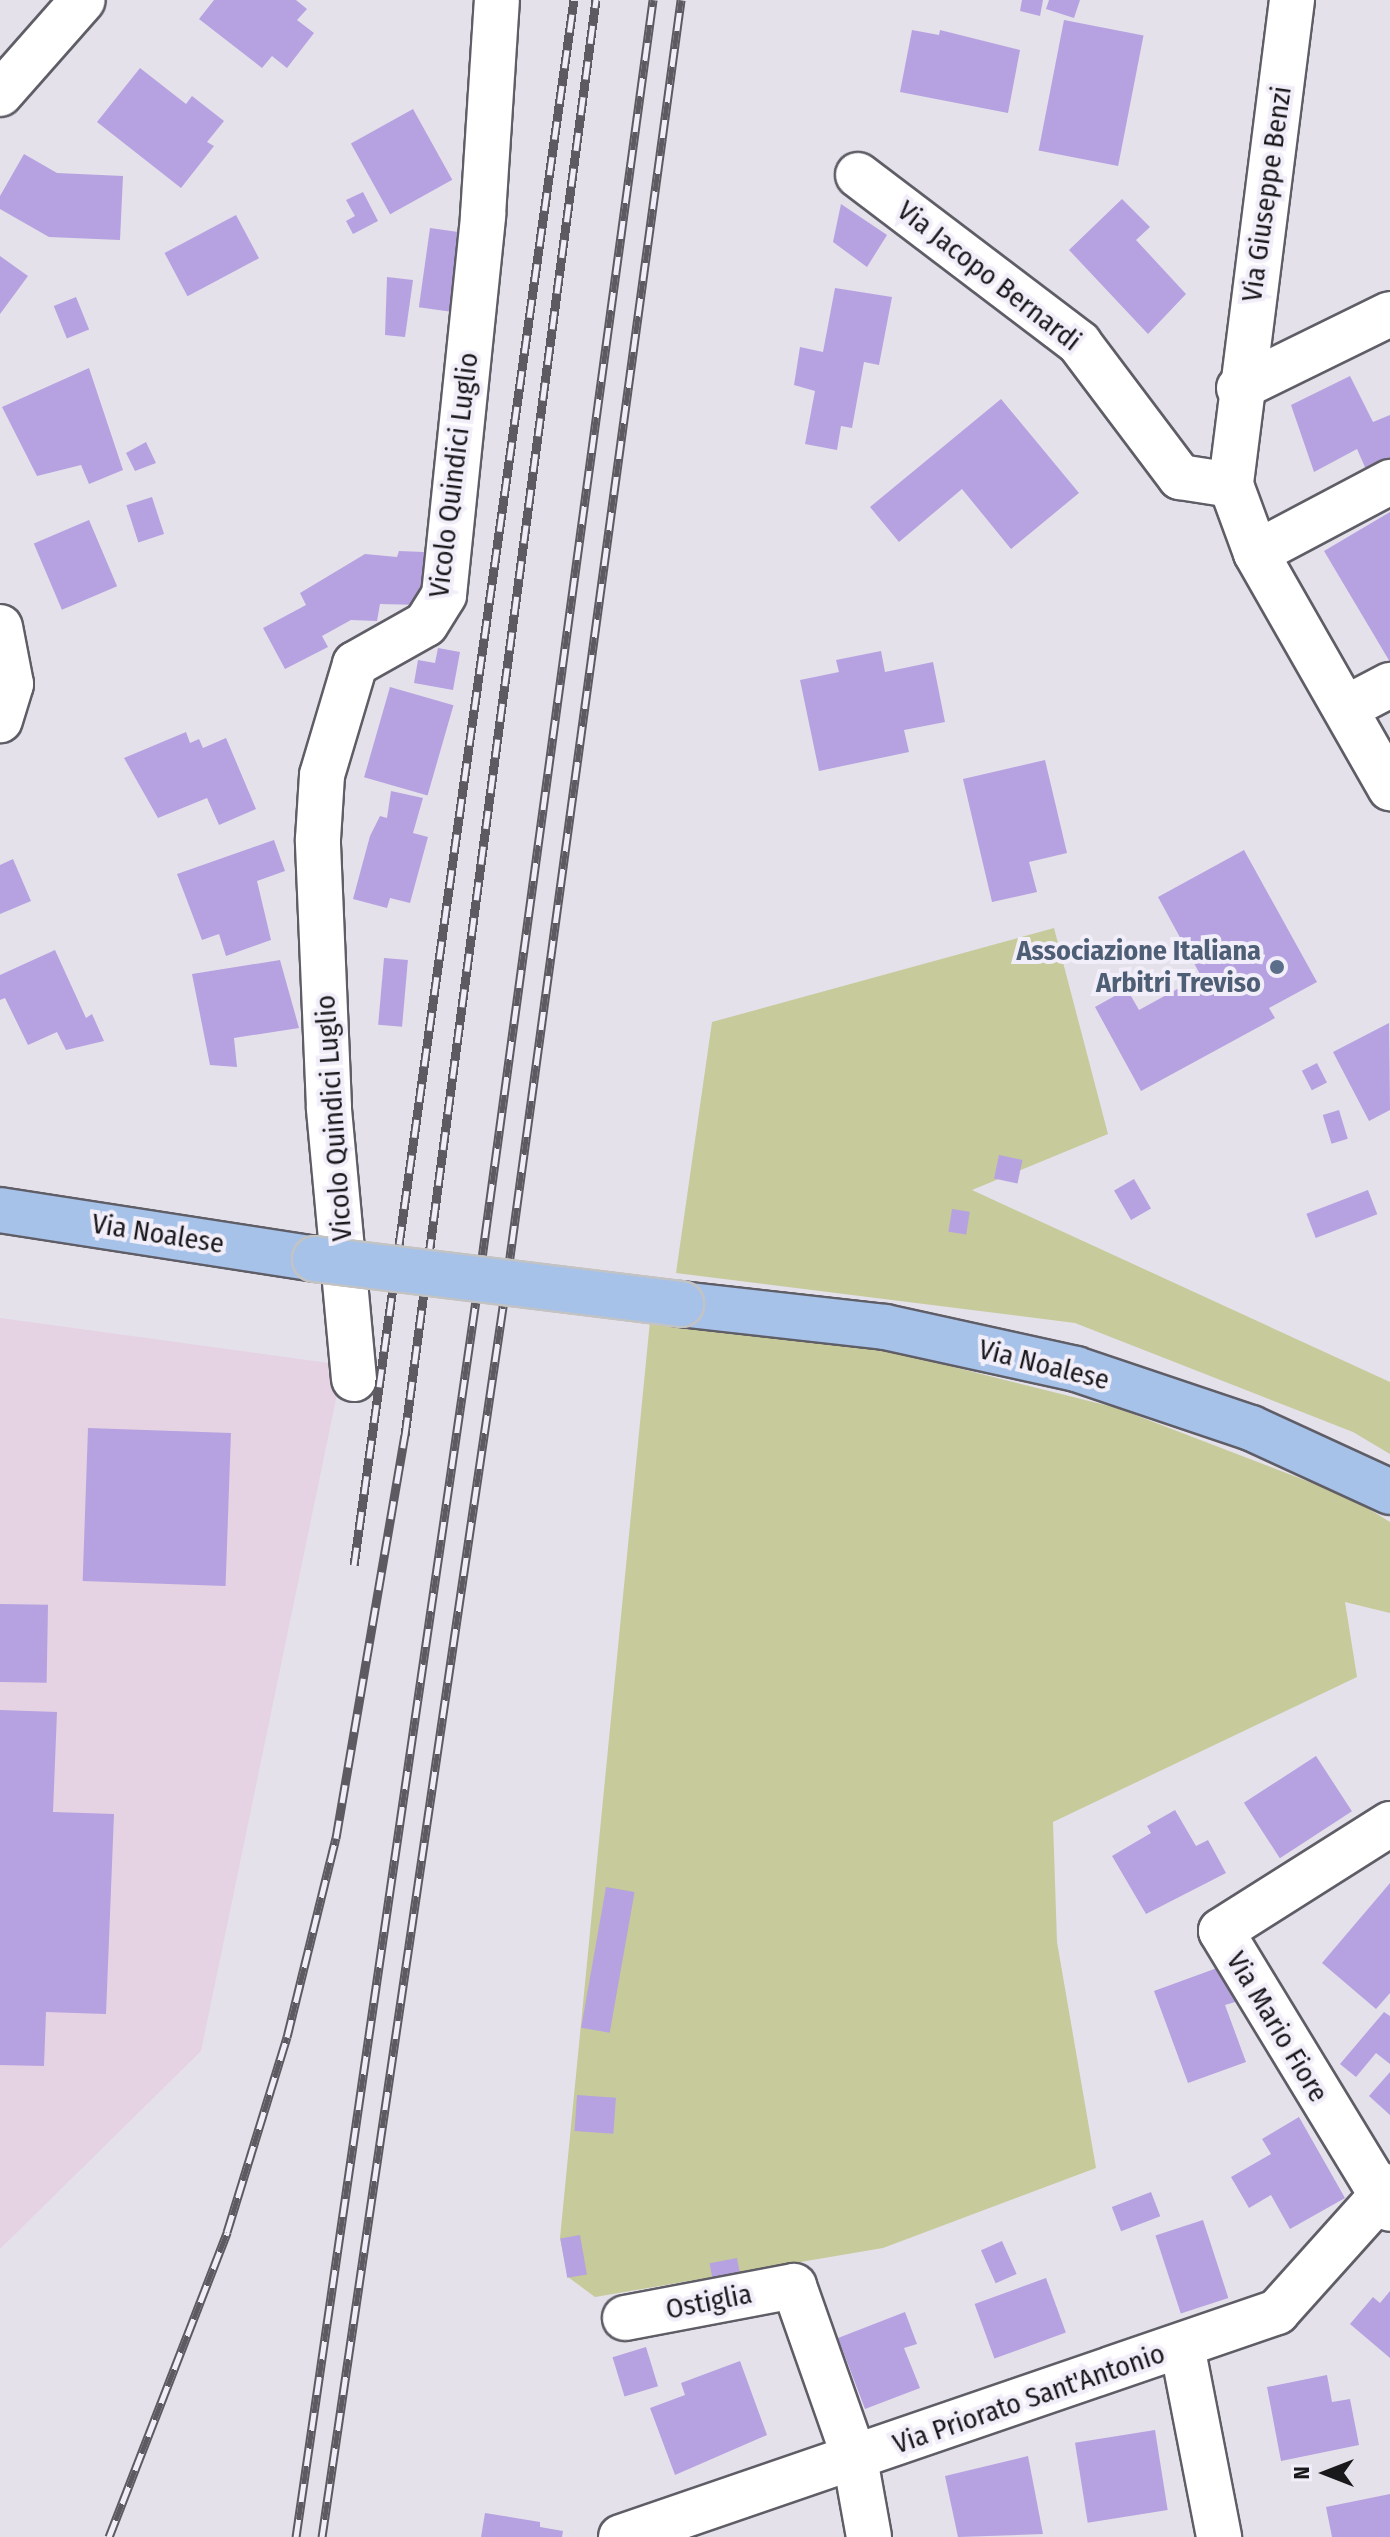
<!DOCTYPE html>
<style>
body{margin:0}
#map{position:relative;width:1390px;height:2537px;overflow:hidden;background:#e4e1eb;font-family:"Fira Sans Condensed",sans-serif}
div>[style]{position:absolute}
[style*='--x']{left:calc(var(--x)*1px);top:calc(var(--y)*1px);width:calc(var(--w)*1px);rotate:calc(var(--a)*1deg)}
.industrial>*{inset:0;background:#e5d2e3}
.green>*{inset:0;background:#c7ca9b}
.building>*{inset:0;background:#b6a2e0;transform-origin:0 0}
.roads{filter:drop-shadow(2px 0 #5f5d66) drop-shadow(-2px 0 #5f5d66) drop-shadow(0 2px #5f5d66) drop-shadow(0 -2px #5f5d66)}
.minor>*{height:44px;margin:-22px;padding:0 22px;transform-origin:22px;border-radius:22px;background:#fff}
.major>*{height:44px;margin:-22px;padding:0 22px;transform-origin:22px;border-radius:22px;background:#a6c2e9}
.rail>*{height:9px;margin-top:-4.5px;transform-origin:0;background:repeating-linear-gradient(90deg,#f1eef9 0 18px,#5d5b61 0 36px);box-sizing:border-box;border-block:2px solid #5d5b61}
.bridges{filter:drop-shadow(2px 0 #c3c3c4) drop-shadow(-2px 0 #c3c3c4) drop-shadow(0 2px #c3c3c4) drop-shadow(0 -2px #c3c3c4)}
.major-bridge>*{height:44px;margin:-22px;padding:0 22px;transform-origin:22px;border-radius:22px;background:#a6c2e9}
.dots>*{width:22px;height:22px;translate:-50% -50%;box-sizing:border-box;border:4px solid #f1eef9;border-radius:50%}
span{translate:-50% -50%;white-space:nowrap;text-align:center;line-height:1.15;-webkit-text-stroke:8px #f1eef9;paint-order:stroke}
.street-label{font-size:28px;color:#19181b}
.service-label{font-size:28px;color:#4e5e75;font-weight:700}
.right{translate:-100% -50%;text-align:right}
.north{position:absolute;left:1286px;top:2433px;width:80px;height:80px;-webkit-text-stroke:6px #f1eef9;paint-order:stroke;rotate:270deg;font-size:22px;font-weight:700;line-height:32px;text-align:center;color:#19181b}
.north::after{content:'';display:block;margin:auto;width:28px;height:36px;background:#19181b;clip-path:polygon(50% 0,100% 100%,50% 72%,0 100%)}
</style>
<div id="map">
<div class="industrial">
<i style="clip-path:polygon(0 1318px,343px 1365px,201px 2051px,0 2249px)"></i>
</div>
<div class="green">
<i style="clip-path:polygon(1054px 928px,1108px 1134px,972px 1190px,1390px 1382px,1390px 1454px,1353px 1432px,1075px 1323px,676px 1273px,712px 1022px)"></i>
<i style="clip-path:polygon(650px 1321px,890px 1351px,1117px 1408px,1351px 1498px,1390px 1522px,1390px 1613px,1345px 1602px,1357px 1677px,1053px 1822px,1057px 1942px,1096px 2168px,883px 2248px,595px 2297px,568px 2277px,560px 2238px)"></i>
</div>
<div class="building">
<i style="clip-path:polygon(214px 0,296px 0,307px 9px,297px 20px,314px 33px,287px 68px,272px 56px,262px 68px,199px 19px)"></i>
<i style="clip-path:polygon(1022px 0,1043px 0,1040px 16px,1020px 11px)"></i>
<i style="clip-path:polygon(1049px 0,1080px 0,1074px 18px,1046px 9px)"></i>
<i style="left:1064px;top:20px;width:81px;height:133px;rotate:11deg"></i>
<i style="clip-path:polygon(912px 30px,939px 35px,940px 30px,1020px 50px,1008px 113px,900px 92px)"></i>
<i style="clip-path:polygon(140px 68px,186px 104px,192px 96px,224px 121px,207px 142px,214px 146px,181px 188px,97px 122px)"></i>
<i style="left:413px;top:109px;width:81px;height:71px;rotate:61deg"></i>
<i style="clip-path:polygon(24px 154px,57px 173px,123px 176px,120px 240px,49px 237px,0 209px,0 196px)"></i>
<i style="clip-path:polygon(363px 192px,378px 221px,353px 234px,346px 221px,355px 216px,346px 200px)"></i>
<i style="clip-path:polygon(1122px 199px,1150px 227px,1136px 240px,1186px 294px,1148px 334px,1069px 250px)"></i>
<i style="clip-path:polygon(841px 204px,887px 235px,867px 267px,833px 242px)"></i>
<i style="left:236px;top:215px;width:49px;height:81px;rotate:62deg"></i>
<i style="left:430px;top:228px;width:43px;height:80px;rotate:8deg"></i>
<i style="clip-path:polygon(0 256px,28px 276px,0 314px)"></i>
<i style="clip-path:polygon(387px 277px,413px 280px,405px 337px,385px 335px)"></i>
<i style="clip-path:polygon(835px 288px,892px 297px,879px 365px,864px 362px,852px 428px,841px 426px,837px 450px,805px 444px,815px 391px,794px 385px,800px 347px,823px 352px)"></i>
<i style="left:76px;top:297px;width:35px;height:24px;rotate:68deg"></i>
<i style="clip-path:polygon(89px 368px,123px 470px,89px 484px,81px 465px,37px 476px,2px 407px)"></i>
<i style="clip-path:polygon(1350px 376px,1373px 422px,1390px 415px,1390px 464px,1368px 474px,1357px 449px,1314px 472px,1291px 405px)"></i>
<i style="clip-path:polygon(1001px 399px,1079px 493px,1011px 549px,962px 489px,899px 542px,870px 507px)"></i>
<i style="clip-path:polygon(146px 442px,156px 463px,135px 471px,126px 453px)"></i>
<i style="left:152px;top:497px;width:39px;height:27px;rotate:72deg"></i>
<i style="clip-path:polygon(1390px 512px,1390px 662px,1324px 551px)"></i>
<i style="left:89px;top:520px;width:72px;height:60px;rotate:67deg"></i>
<i style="clip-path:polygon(399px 551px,424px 552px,421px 605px,380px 604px,377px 621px,351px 620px,322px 636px,328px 647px,285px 669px,263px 628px,306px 605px,300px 593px,365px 554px,397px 557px)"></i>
<i style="clip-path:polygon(438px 648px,460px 652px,453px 690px,414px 683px,418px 660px,435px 663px)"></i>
<i style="clip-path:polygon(881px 651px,885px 672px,933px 662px,945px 722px,904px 730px,909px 752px,819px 771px,800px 680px,839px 672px,836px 660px)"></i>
<i style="left:390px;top:687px;width:66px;height:94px;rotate:16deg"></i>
<i style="clip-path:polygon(186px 732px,190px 743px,199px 739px,203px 748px,226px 738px,256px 809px,219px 825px,207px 798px,158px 818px,124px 758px)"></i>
<i style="clip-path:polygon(1045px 760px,1067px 853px,1029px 862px,1037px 892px,992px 902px,963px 779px)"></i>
<i style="clip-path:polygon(391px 791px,423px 798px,413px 833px,428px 837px,410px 903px,390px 898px,387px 908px,353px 899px,370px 836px,380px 816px,387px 818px)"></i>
<i style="clip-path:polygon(274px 840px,285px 871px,257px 881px,271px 940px,226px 956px,219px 934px,202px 940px,177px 874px)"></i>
<i style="clip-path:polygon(1244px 850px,1317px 982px,1269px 1008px,1275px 1018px,1141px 1091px,1095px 1007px,1127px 989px,1139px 1010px,1201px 976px,1158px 897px)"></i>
<i style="clip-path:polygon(13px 859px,31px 901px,0 914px,0 865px)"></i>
<i style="clip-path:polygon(55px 950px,86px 1018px,92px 1014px,104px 1041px,66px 1050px,57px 1032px,28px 1045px,5px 998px,0 1000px,0 975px)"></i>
<i style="left:384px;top:958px;width:24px;height:67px;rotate:5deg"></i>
<i style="clip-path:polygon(280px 960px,299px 1028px,234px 1038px,237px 1067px,210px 1065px,192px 974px)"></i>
<i style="clip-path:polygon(1389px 1023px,1390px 1110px,1369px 1121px,1333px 1052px)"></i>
<i style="left:1317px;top:1063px;width:22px;height:17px;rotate:63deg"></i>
<i style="left:1339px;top:1110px;width:30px;height:17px;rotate:73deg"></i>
<i style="left:999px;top:1155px;width:24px;height:24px;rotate:12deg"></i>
<i style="left:1134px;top:1179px;width:34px;height:23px;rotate:60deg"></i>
<i style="left:1368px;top:1190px;width:26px;height:66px;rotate:69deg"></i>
<i style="left:952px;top:1209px;width:18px;height:23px;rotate:9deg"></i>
<i style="left:88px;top:1428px;width:143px;height:153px;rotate:2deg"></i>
<i style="left:0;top:1604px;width:48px;height:78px;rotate:1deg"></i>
<i style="clip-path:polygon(0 1710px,57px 1712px,53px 1812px,114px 1814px,106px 2014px,46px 2012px,44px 2066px,0 2065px)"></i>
<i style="left:1316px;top:1756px;width:66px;height:86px;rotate:57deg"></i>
<i style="clip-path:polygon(1175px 1810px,1196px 1846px,1208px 1840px,1226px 1873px,1146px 1914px,1112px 1856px,1151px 1833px,1147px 1826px)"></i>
<i style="clip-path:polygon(1390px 1883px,1390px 1993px,1376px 2009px,1322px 1963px)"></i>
<i style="left:606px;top:1887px;width:29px;height:143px;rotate:10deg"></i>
<i style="clip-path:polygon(1228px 1964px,1242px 2000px,1225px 2005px,1246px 2062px,1188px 2083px,1154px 1991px)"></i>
<i style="clip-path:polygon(1384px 2012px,1390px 2016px,1390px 2064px,1376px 2053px,1356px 2077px,1340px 2064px)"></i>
<i style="clip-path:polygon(1390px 2072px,1390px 2115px,1369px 2096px)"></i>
<i style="left:577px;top:2095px;width:39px;height:36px;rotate:4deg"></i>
<i style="clip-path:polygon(1299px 2117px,1345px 2198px,1290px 2229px,1271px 2195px,1249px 2208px,1231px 2177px,1271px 2154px,1262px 2139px)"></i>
<i style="left:1151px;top:2192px;width:26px;height:42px;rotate:69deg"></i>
<i style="left:1203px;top:2220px;width:82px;height:50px;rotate:72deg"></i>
<i style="left:580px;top:2235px;width:40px;height:20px;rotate:80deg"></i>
<i style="left:1002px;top:2241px;width:36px;height:23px;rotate:66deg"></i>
<i style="left:737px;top:2258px;width:16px;height:28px;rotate:79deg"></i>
<i style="left:1046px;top:2278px;width:58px;height:76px;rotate:70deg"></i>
<i style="clip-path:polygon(1390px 2291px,1390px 2358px,1350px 2324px,1373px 2297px,1380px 2303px)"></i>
<i style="clip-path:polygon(905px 2312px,917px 2344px,904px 2348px,920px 2388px,865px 2409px,838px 2338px)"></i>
<i style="left:646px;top:2347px;width:41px;height:35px;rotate:73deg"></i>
<i style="clip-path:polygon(740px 2361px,767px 2435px,675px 2475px,650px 2408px,685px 2395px,681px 2383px)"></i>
<i style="clip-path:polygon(1327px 2375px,1332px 2402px,1350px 2399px,1359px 2445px,1281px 2461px,1267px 2387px)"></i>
<i style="left:1155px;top:2430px;width:81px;height:81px;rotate:81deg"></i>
<i style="clip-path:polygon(1028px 2456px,1043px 2534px,958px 2537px,945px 2476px)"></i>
<i style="clip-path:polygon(1390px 2494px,1390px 2537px,1332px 2537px,1326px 2507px)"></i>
<i style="clip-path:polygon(485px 2513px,540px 2522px,540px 2527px,563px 2531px,562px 2537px,481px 2537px)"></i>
</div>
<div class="roads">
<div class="minor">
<i style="--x:1292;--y:0;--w:489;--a:97.2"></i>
<i style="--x:1231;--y:485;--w:72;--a:69.8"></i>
<i style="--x:1256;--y:553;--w:271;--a:60.3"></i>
<i style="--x:0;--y:94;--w:125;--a:-48.6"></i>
<i style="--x:858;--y:175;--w:278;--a:37.2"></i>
<i style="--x:1079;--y:343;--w:168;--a:53"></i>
<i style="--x:1180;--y:477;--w:52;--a:8.9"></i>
<i style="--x:1239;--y:388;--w:168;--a:-26.1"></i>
<i style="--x:1256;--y:553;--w:152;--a:-27.9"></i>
<i style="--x:0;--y:627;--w:58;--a:79.1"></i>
<i style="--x:11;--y:684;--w:38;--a:107"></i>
<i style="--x:1346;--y:708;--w:50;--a:-27.6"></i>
<i style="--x:354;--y:1379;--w:273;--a:-95.3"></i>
<i style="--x:329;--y:1107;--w:268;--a:-92.4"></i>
<i style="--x:318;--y:839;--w:64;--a:-86.4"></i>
<i style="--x:322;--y:775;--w:116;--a:-73.4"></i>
<i style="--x:355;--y:664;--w:81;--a:-29.4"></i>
<i style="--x:426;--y:624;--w:34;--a:-58"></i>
<i style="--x:444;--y:595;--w:382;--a:-84.1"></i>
<i style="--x:483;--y:215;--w:215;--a:-86.3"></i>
<i style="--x:1390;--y:1824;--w:200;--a:147.7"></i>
<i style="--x:1221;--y:1931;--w:325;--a:58.7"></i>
<i style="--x:625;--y:2318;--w:172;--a:-10.7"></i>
<i style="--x:794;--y:2286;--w:183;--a:70.6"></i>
<i style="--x:855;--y:2459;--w:79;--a:79.8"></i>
<i style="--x:1182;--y:2346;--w:195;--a:79"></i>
<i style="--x:621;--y:2537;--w:694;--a:-18.93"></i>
<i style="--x:1277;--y:2312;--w:169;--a:-48.1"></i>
</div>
<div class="major">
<i style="--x:0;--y:1210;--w:319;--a:8.8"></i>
<i style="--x:681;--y:1304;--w:205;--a:6.4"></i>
<i style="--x:885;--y:1327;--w:196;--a:12.4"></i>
<i style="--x:1076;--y:1369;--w:185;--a:18.6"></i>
<i style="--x:1251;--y:1428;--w:153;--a:24.7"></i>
</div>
</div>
<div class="rail">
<i style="--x:354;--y:1565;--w:1580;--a:-82"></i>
<i style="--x:109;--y:2537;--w:327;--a:-68.8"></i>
<i style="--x:227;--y:2232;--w:204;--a:-72.9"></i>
<i style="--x:287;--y:2037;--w:205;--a:-76.2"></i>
<i style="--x:336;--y:1838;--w:409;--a:-80.3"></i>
<i style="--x:405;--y:1435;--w:1448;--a:-82.42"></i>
<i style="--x:296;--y:2537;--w:1277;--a:-81.72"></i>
<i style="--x:480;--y:1273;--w:1285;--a:-82.26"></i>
<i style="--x:322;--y:2537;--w:1272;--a:-81.63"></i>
<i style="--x:507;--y:1279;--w:1291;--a:-82.25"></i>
</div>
<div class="bridges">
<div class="major-bridge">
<i style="--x:315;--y:1259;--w:369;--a:7"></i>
</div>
</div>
<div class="dots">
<i style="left:1277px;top:967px;background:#5c6f8a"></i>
</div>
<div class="street-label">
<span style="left:1267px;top:194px;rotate:-82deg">Via Giuseppe Benzi</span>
<span style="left:989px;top:276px;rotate:38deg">Via Jacopo Bernardi</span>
<span style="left:454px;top:475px;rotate:-83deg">Vicolo Quindici Luglio</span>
<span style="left:334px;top:1118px;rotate:-94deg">Vicolo Quindici Luglio</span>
<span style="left:158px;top:1234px;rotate:9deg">Via Noalese</span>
<span style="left:1044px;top:1365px;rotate:14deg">Via Noalese</span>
<span style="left:1277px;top:2027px;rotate:59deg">Via Mario Fiore</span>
<span style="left:709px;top:2302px;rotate:-11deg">Ostiglia</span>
<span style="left:1029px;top:2399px;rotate:-19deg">Via Priorato Sant'Antonio</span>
</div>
<div class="service-label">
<span class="right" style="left:1261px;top:967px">Associazione Italiana<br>Arbitri Treviso</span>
</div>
<div class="north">N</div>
</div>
